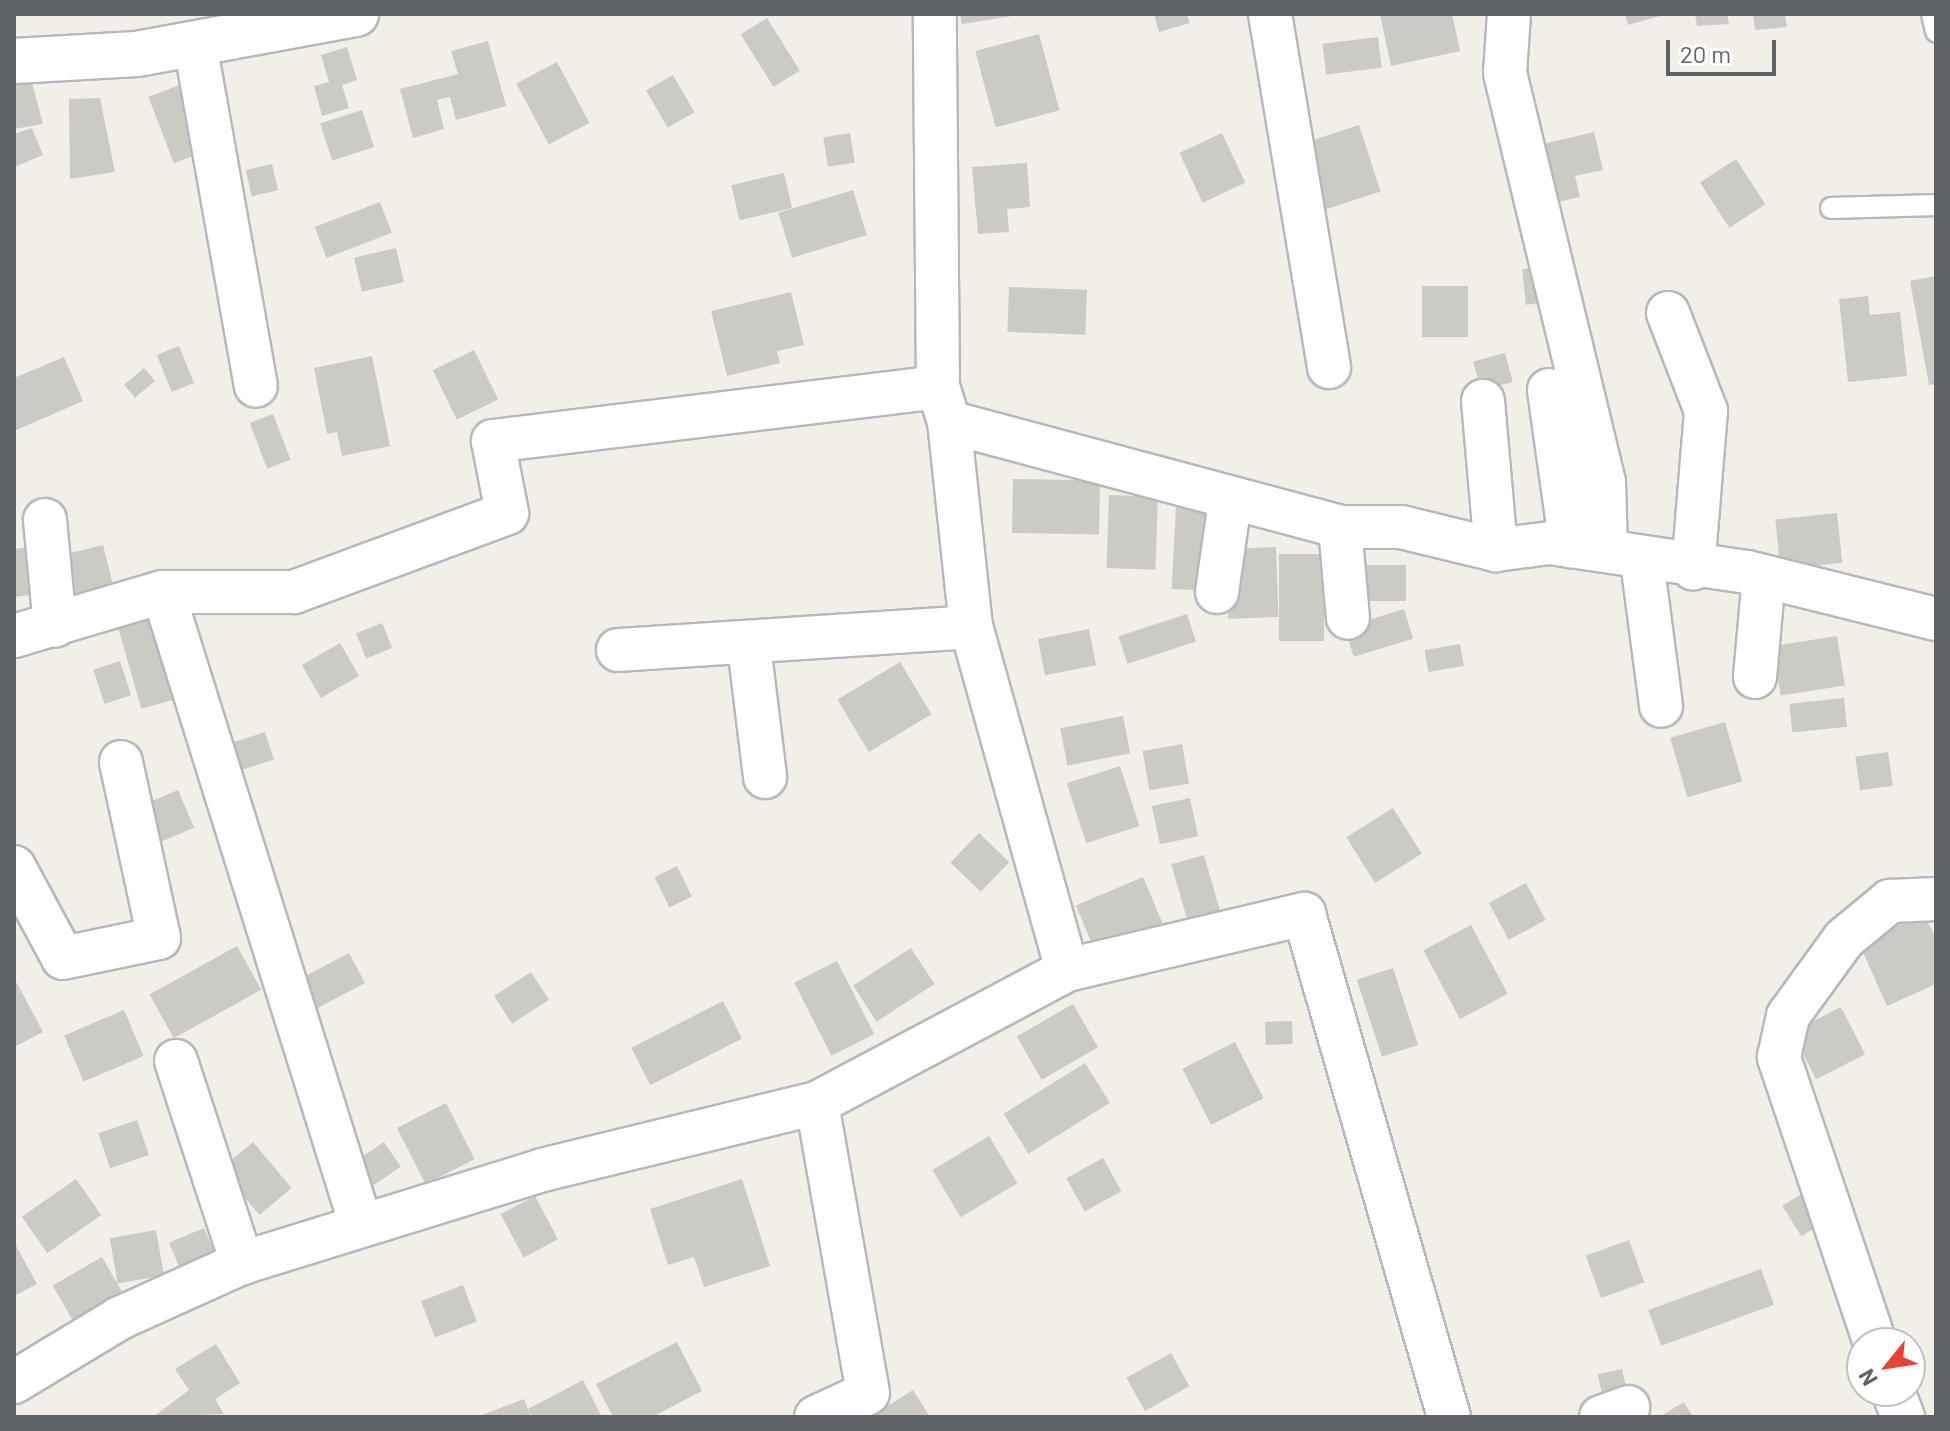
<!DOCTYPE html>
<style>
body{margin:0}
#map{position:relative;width:1950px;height:1431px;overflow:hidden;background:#f1efe8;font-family:Barlow,sans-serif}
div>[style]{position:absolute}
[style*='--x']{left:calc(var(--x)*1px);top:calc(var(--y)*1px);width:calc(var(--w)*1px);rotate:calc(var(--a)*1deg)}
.building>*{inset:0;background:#cccac5;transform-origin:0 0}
.roads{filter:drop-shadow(2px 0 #b5b8bc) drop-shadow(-2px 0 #b5b8bc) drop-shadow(0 2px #b5b8bc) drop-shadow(0 -2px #b5b8bc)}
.lane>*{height:20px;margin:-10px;padding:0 10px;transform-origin:10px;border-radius:10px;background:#fff}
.street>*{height:42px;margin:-21px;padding:0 21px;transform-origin:21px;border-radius:21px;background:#fff}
.secondary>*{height:44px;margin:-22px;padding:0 22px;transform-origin:22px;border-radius:22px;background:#fff}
span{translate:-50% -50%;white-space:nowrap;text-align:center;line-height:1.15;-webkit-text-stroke:6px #fff;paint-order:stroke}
.frame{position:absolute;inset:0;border:16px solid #5f6368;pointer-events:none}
.north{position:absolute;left:1846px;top:1327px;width:80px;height:80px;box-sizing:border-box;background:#fff;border:2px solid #bfc1c3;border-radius:50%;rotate:240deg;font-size:22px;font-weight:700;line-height:32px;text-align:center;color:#5f6368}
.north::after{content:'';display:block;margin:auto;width:28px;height:36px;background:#ea4335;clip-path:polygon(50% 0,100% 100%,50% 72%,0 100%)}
.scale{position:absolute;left:1666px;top:40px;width:110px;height:36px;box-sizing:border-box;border:4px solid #5f6368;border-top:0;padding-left:10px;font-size:24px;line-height:28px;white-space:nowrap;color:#5f6368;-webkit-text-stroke:6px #fff;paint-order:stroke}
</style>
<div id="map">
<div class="building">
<i style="clip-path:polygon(960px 14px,1012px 14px,1012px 16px,962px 24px)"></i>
<i style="clip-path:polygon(1154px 14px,1187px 14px,1190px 23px,1159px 32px)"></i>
<i style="clip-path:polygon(1380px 14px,1452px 14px,1460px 51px,1391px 66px)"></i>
<i style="clip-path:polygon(1625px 14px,1664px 14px,1664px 15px,1628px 25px)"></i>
<i style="clip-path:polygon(1695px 14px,1727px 14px,1729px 24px,1697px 26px)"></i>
<i style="clip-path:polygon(1753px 14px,1785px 14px,1787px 27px,1755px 30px)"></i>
<i style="left:767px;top:18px;width:62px;height:31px;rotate:58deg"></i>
<i style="left:1039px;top:34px;width:79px;height:66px;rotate:75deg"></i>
<i style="left:1378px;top:37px;width:31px;height:56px;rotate:83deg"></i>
<i style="clip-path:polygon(488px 41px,506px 106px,456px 120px,450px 97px,437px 100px,444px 129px,413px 138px,400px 89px,458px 74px,451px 51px)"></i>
<i style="clip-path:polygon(347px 47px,357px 80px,342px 85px,349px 108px,322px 116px,314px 86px,329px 82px,321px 55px)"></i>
<i style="left:557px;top:62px;width:69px;height:46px;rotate:62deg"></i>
<i style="left:673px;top:75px;width:43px;height:31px;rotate:60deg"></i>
<i style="clip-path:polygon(31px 79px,43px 124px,14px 129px,14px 82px)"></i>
<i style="left:182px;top:84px;width:71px;height:36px;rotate:69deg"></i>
<i style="clip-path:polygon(100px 98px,115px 172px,70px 179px,69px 99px)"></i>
<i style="left:362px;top:110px;width:39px;height:44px;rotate:72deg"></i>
<i style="left:1359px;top:125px;width:70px;height:63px;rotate:72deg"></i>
<i style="clip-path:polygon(32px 128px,43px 155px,14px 167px,14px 134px)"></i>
<i style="clip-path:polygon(1594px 132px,1603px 170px,1575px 176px,1580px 197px,1540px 206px,1526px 148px)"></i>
<i style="left:850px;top:133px;width:30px;height:27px;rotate:81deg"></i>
<i style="left:1222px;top:133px;width:55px;height:47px;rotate:65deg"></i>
<i style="left:1736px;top:159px;width:54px;height:43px;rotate:57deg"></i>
<i style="clip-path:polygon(1027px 163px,1030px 207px,1007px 209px,1009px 232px,978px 234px,972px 167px)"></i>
<i style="left:272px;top:164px;width:27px;height:27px;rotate:77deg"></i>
<i style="left:784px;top:173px;width:36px;height:54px;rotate:77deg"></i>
<i style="left:853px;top:190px;width:47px;height:78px;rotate:73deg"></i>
<i style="left:380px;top:202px;width:33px;height:70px;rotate:69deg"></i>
<i style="left:396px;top:248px;width:35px;height:43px;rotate:77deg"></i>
<i style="left:1551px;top:266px;width:36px;height:29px;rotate:84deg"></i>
<i style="clip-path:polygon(1936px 276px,1936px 384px,1929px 385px,1910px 281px)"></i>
<i style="left:1422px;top:286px;width:46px;height:51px"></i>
<i style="left:1009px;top:287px;width:78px;height:45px;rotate:2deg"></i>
<i style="clip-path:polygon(791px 292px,804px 345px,777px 351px,780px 363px,727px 376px,711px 311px)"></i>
<i style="clip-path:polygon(1868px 296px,1870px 315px,1900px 312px,1907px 376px,1848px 382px,1839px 299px)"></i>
<i style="left:179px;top:346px;width:40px;height:24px;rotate:68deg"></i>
<i style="left:474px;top:350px;width:55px;height:46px;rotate:64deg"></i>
<i style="left:1505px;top:353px;width:30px;height:33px;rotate:75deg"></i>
<i style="clip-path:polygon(372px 356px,390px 446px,342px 456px,337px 432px,327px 434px,314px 368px)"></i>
<i style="clip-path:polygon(64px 357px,83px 401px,14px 431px,14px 378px)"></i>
<i style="left:144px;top:368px;width:17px;height:26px;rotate:50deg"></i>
<i style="left:273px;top:414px;width:49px;height:25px;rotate:69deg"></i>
<i style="left:1013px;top:479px;width:87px;height:54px;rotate:1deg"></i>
<i style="left:1109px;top:495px;width:49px;height:73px;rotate:2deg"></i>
<i style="left:1176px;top:506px;width:40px;height:83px;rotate:3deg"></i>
<i style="left:1837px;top:513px;width:50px;height:62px;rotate:84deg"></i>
<i style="left:103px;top:545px;width:49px;height:54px;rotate:76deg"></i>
<i style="clip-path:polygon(38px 546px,45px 593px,14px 597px,14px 549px)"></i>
<i style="left:1276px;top:547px;width:70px;height:50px;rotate:88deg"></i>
<i style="left:1279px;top:554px;width:45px;height:87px"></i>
<i style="left:1351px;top:565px;width:55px;height:36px"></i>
<i style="left:1404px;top:609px;width:31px;height:62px;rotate:73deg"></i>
<i style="left:1187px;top:614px;width:29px;height:72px;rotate:72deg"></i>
<i style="left:153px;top:615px;width:87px;height:37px;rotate:74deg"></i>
<i style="left:382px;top:623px;width:27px;height:28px;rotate:68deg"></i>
<i style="left:1089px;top:629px;width:37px;height:52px;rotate:79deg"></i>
<i style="left:1837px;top:636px;width:50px;height:65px;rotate:81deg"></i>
<i style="left:340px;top:643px;width:38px;height:44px;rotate:60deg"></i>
<i style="left:1460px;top:644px;width:22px;height:36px;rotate:80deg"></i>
<i style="left:120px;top:661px;width:36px;height:28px;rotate:72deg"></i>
<i style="left:900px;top:662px;width:61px;height:73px;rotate:59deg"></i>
<i style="left:1844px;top:698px;width:29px;height:55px;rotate:84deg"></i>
<i style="left:1123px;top:716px;width:38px;height:64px;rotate:79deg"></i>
<i style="left:1725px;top:722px;width:62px;height:57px;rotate:74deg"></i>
<i style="left:265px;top:732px;width:29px;height:34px;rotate:72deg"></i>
<i style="left:1182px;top:744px;width:40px;height:40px;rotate:80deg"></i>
<i style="left:1888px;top:752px;width:34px;height:33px;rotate:82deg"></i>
<i style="left:1120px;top:766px;width:63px;height:56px;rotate:72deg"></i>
<i style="left:178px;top:790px;width:41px;height:43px;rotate:67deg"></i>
<i style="left:1190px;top:798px;width:39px;height:39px;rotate:78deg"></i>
<i style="left:1393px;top:808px;width:54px;height:55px;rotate:58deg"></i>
<i style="left:979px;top:833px;width:42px;height:41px;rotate:44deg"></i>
<i style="left:1204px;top:855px;width:68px;height:34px;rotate:74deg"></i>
<i style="left:677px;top:866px;width:34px;height:25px;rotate:64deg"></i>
<i style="left:1143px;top:877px;width:51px;height:73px;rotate:67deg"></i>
<i style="left:1526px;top:883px;width:42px;height:42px;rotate:62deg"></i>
<i style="clip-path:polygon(1924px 914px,1936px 939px,1936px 984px,1887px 1006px,1859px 943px)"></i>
<i style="left:1471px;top:925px;width:78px;height:54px;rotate:62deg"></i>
<i style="left:237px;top:946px;width:50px;height:100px;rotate:61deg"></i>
<i style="left:911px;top:948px;width:43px;height:69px;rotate:57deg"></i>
<i style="left:349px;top:953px;width:34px;height:55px;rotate:62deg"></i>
<i style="left:837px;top:961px;width:82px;height:48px;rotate:63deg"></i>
<i style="left:1393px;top:968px;width:81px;height:38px;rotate:72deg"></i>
<i style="left:531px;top:972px;width:33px;height:44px;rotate:57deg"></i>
<i style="clip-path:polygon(17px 983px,43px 1032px,14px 1047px,14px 984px)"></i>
<i style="left:723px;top:1001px;width:42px;height:103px;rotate:63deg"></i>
<i style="left:1073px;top:1004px;width:50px;height:65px;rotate:60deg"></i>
<i style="left:1841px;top:1007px;width:53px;height:55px;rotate:63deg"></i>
<i style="left:124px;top:1010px;width:50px;height:65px;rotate:67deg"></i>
<i style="left:1292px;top:1021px;width:23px;height:27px;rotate:88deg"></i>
<i style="left:1235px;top:1042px;width:63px;height:59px;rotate:63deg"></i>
<i style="left:1085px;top:1063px;width:47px;height:96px;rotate:58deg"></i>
<i style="left:446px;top:1103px;width:63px;height:55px;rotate:63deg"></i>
<i style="left:137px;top:1120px;width:37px;height:41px;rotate:71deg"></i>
<i style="left:989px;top:1136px;width:55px;height:66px;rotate:59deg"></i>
<i style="left:253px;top:1142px;width:60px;height:42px;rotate:50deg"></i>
<i style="left:384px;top:1142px;width:30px;height:40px;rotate:56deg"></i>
<i style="left:1103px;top:1158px;width:38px;height:42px;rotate:61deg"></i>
<i style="left:76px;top:1179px;width:44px;height:66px;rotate:55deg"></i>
<i style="clip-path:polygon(742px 1179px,770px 1266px,704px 1287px,694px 1257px,668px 1265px,650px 1209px)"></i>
<i style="left:1806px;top:1191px;width:36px;height:28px;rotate:58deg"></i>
<i style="left:535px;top:1196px;width:49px;height:39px;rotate:62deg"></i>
<i style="left:204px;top:1228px;width:40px;height:38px;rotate:67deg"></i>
<i style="left:156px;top:1230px;width:46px;height:47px;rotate:80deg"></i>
<i style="left:1629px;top:1240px;width:45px;height:46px;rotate:70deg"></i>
<i style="clip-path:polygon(14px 1242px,37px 1284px,14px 1296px)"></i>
<i style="left:102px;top:1257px;width:52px;height:57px;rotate:60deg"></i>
<i style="left:1761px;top:1269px;width:38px;height:120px;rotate:70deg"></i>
<i style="left:463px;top:1285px;width:39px;height:45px;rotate:69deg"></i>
<i style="clip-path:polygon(677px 1342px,702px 1391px,652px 1417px,613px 1417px,596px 1384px)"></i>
<i style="clip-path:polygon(216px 1344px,240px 1383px,215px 1399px,224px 1414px,153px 1417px,189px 1390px,175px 1369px)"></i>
<i style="left:1171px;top:1353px;width:38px;height:51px;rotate:61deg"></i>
<i style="left:1622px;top:1369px;width:26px;height:25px;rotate:77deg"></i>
<i style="clip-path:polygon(583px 1380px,602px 1417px,532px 1417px,528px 1409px)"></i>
<i style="clip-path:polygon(913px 1390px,930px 1417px,870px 1417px,886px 1407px)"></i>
<i style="clip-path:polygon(524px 1399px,531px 1417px,477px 1417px)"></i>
<i style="clip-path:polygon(1684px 1402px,1693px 1417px,1659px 1417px)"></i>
</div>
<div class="roads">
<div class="lane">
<i style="--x:1932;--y:14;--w:18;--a:77"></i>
<i style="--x:1831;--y:208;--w:105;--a:-1.6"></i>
</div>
<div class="street">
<i style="--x:1270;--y:14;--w:358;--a:80.5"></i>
<i style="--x:1509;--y:14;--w:59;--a:93.9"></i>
<i style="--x:1505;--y:73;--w:421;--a:76.4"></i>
<i style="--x:1604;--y:482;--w:69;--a:88.3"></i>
<i style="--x:195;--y:44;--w:347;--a:79.9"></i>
<i style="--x:1668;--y:313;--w:105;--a:68.8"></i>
<i style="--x:1706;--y:411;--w:158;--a:94.7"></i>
<i style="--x:1549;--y:390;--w:158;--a:82"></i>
<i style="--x:1483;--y:401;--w:150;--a:85"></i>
<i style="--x:949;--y:422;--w:405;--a:15"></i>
<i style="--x:1340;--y:527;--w:61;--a:0"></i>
<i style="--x:1401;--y:527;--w:98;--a:13.6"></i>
<i style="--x:1496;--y:550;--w:54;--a:-7.4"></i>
<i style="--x:1550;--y:543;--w:199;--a:8.4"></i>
<i style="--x:1747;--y:572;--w:195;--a:14"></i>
<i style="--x:45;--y:520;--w:106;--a:84.6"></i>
<i style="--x:1340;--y:527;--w:91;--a:85"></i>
<i style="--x:1642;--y:561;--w:146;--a:82.5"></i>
<i style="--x:163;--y:592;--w:663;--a:72.63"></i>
<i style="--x:1217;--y:592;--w:91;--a:-81.8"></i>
<i style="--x:14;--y:636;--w:155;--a:-16.5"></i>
<i style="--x:163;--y:592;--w:131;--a:0"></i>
<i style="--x:294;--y:592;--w:227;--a:-20.3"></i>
<i style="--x:507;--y:513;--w:73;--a:-101"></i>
<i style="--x:493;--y:441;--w:448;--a:-6.9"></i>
<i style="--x:749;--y:646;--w:132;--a:83"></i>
<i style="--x:618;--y:650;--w:354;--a:-3.7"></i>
<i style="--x:1755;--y:677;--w:100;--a:-84.9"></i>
<i style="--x:14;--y:867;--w:103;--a:61.7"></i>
<i style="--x:63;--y:958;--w:98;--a:-11.8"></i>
<i style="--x:159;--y:938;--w:180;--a:-102.2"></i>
<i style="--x:1067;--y:970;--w:244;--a:-13.3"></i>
<i style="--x:1304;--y:914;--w:523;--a:73.92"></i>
<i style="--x:176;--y:1061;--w:213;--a:71.9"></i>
<i style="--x:1875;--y:1343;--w:302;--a:-108.6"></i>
<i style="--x:1779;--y:1057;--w:42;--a:-77.6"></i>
<i style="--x:1788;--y:1016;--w:95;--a:-54"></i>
<i style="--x:1844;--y:939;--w:60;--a:-39.6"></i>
<i style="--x:1890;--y:901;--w:46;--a:-2.5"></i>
<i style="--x:14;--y:1382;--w:124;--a:-31.1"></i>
<i style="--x:120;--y:1318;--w:134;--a:-24.3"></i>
<i style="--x:242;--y:1263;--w:314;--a:-17.2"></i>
<i style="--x:542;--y:1170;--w:283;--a:-13.7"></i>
<i style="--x:1893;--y:1391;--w:28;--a:69"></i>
<i style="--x:816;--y:1417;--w:57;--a:-24.8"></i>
<i style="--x:868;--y:1393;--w:294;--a:-100"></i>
<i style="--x:817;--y:1103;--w:283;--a:-28"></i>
<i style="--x:1067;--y:970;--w:356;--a:-105.6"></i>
<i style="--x:971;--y:627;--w:206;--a:-96.1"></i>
<i style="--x:949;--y:422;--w:37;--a:-107"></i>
<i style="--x:938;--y:387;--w:373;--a:-90.5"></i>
<i style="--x:1601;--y:1417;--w:29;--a:-20"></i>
</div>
<div class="secondary">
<i style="--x:14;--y:61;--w:123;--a:-3.3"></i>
<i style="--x:137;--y:54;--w:223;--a:-10.4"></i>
</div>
</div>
<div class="frame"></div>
<div class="north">N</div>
<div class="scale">20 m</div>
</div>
